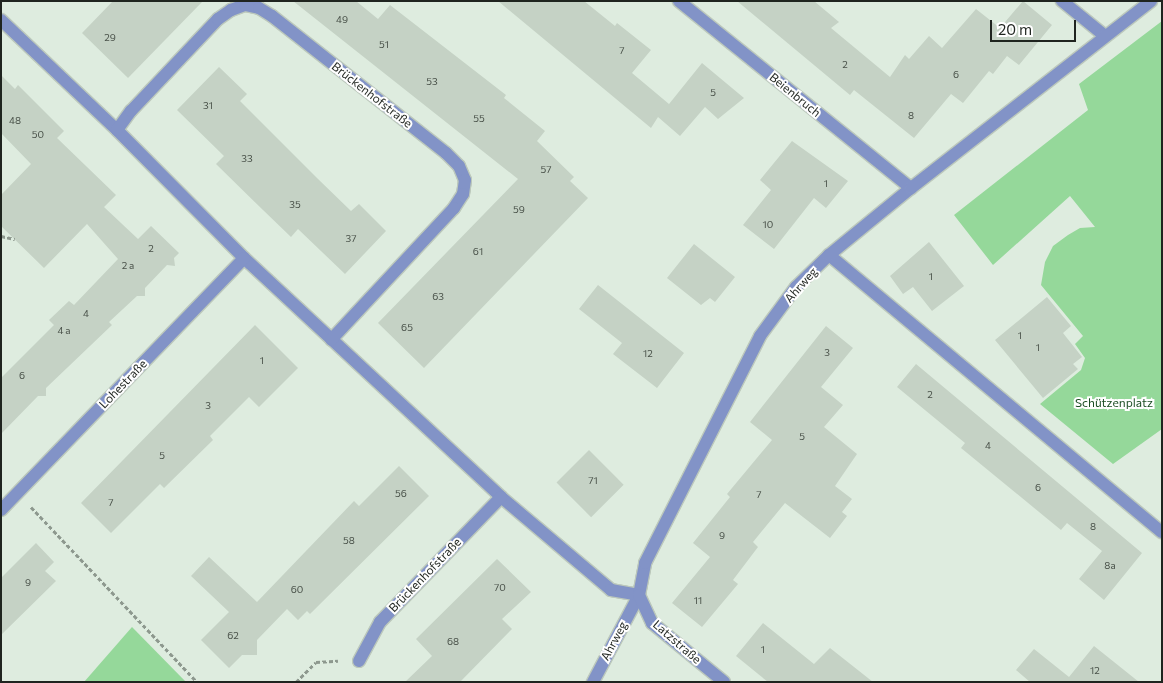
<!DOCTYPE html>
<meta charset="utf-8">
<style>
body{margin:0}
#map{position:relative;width:1163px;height:683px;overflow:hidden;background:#deecdf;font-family:Commissioner,sans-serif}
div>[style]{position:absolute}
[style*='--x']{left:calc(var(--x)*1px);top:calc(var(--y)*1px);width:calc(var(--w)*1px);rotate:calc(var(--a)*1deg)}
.green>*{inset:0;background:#95d89a}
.building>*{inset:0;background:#c5d2c5;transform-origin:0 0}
.path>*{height:3px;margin-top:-1.5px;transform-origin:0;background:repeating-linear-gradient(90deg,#8d988e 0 4px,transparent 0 6.5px)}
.roads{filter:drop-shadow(1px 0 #bcc8bc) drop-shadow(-1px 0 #bcc8bc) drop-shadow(0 1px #bcc8bc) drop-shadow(0 -1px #bcc8bc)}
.lane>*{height:12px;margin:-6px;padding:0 6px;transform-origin:6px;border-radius:6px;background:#8293c7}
.street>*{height:12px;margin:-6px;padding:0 6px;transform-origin:6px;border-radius:6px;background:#8293c7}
span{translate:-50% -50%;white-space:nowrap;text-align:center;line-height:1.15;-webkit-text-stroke:4px #fff;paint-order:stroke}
.number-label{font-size:10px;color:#485048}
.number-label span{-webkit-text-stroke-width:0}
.street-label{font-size:12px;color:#1f241f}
.park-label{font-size:12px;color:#1a4c22}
.frame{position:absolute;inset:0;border:2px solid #1f241f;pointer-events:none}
.scale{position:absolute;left:990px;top:20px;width:86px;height:22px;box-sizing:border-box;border:2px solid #1f241f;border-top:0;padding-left:6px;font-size:15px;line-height:18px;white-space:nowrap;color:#1f241f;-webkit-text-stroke:4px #fff;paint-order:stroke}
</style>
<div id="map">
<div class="green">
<i style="clip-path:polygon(1162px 21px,1162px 429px,1113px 464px,1040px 404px,1081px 370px,1085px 358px,1075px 344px,1083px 336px,1041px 285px,1045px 262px,1053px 246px,1068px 235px,1080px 228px,1095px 227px,1070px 196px,993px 265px,954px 215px,1088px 110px,1079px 84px)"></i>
<i style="clip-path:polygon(132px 627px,186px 682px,84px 682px)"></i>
</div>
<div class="building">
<i style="clip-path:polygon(113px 1px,203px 1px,128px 78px,82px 33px)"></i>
<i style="clip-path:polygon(293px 1px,356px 1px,378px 19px,390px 5px,506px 95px,504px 98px,545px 131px,537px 141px,574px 177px,570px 181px,588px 198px,424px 368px,378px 323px,518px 179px)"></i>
<i style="clip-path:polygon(498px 1px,584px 1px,615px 26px,617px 23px,651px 50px,632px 73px,669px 104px,661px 114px,702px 63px,744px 98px,718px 119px,705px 107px,680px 136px,658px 117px,651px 128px)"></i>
<i style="clip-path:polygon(737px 1px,814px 1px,839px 22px,831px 28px,890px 77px,905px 55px,909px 59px,929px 36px,942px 48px,976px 9px,1000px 28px,1023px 1px,1052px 25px,1019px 65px,1007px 56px,993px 74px,989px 71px,963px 103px,951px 94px,914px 138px,854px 90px,850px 95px)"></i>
<i style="clip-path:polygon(219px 67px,247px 94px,240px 101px,317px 178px,351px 211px,359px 204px,386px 231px,345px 274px,298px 229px,291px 237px,263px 210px,216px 164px,224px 156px,177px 110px)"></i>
<i style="clip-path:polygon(1px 75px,15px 89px,18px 85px,64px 131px,57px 138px,116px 195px,104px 207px,138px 239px,151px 226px,179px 253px,174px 258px,175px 266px,167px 265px,145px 288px,145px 296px,137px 296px,109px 322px,112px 325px,46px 388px,46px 396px,38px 396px,1px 434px,1px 378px,54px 325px,49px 320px,69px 301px,74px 305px,118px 259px,87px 224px,44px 268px,1px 226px,1px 195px,31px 164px,1px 133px)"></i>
<i style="clip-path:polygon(792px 141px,848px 181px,826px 208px,814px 198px,774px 249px,743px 225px,771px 190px,760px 180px)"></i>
<i style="clip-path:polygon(929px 242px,964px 286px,932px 311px,913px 287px,903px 294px,890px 276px)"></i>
<i style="clip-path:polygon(694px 244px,735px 277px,715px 302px,710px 298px,701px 305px,667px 278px)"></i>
<i style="clip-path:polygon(598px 285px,684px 353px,657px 388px,613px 354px,622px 343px,579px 309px)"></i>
<i style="clip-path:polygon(1047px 297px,1071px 326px,1063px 333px,1082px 357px,1073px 364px,1078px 369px,1043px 398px,995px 340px)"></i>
<i style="clip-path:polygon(255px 325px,298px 368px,259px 407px,249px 397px,210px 436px,213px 440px,164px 488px,160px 484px,111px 533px,81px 503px)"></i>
<i style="clip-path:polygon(826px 326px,853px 348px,821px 387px,843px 405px,824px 427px,857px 454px,835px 486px,852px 499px,842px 512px,847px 516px,830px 538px,785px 503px,753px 542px,758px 547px,733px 580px,738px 584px,702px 627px,672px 603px,710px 557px,693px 543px,730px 497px,727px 494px,772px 440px,750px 422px)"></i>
<i style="clip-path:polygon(916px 364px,1142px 553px,1104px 600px,1079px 579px,1102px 551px,1067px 523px,1061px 530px,961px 448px,965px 443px,897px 387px)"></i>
<i style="left:589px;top:450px;width:49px;height:46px;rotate:45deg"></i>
<i style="clip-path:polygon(399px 466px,429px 496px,310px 614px,307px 611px,298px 620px,287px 609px,257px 640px,257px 655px,242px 655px,229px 668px,201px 640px,229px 612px,191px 576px,209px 557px,257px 602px,354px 501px,359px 506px)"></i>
<i style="clip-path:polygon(36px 543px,54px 562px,45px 571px,56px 581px,1px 635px,1px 578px)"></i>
<i style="clip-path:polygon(497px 559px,531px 592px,502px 619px,512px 629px,460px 682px,405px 682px,432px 656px,416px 639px)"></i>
<i style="clip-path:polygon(763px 623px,814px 664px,830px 648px,873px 682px,768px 682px,736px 656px)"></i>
<i style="clip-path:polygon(1094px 646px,1139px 682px,1030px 682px,1016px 670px,1034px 649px,1069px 677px)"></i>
</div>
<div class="path">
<i style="--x:1;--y:236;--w:14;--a:12"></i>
<i style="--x:31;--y:507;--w:241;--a:46.5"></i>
<i style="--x:296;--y:682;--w:28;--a:-45"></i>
<i style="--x:316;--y:662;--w:22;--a:-3"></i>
</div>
<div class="roads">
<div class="lane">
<i style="--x:593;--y:682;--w:98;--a:-62.1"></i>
</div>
<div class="street">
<i style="--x:679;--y:1;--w:298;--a:38.9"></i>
<i style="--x:1062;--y:1;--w:55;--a:39.1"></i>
<i style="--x:1;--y:20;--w:160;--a:43.5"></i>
<i style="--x:117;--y:130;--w:180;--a:45.2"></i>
<i style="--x:244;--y:258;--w:351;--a:42.9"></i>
<i style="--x:501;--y:497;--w:144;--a:40.2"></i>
<i style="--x:611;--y:590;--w:28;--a:10"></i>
<i style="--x:117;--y:130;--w:24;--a:-54"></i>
<i style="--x:131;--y:111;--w:127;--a:-46.6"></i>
<i style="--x:218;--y:19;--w:16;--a:-35"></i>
<i style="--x:231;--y:10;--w:15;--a:-20"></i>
<i style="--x:245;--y:5;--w:14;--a:12"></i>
<i style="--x:259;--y:8;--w:15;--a:32"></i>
<i style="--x:272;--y:16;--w:221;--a:38.2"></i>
<i style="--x:446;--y:153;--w:18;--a:45"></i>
<i style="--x:459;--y:166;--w:15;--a:67"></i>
<i style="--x:465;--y:180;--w:14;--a:98"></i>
<i style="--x:463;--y:194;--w:17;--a:123"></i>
<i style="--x:454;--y:208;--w:180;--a:133"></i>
<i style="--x:829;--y:255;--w:433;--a:39.8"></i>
<i style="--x:1;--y:510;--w:350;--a:-46"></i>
<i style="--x:639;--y:595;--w:33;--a:-79"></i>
<i style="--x:645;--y:563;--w:254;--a:-63.1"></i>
<i style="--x:760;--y:336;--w:61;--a:-53.7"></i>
<i style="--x:796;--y:287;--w:46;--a:-44.1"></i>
<i style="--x:829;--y:255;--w:106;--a:-39.3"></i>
<i style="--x:911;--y:188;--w:304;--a:-37.9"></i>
<i style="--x:639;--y:595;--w:31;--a:65"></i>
<i style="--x:652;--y:623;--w:93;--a:39.3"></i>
<i style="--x:359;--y:661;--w:44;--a:-61.7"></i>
<i style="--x:380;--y:622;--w:174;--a:-45.9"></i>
</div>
</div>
<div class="number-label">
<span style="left:342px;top:20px">49</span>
<span style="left:110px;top:38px">29</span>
<span style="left:384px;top:45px">51</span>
<span style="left:622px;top:51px">7</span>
<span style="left:845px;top:65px">2</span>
<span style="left:956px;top:75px">6</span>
<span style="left:432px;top:82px">53</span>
<span style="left:713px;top:93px">5</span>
<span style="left:208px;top:106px">31</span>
<span style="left:911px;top:116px">8</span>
<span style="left:479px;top:119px">55</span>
<span style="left:15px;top:121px">48</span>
<span style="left:38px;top:135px">50</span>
<span style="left:247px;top:159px">33</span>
<span style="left:546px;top:170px">57</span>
<span style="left:826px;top:184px">1</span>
<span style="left:295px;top:205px">35</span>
<span style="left:519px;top:210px">59</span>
<span style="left:768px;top:225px">10</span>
<span style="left:351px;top:239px">37</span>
<span style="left:151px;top:249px">2</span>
<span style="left:478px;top:252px">61</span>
<span style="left:128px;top:266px">2 a</span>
<span style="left:931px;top:277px">1</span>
<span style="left:438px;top:297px">63</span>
<span style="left:86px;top:314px">4</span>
<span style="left:407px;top:328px">65</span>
<span style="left:64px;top:331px">4 a</span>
<span style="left:1020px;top:336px">1</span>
<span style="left:1038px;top:348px">1</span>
<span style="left:827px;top:353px">3</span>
<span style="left:648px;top:354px">12</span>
<span style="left:262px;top:361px">1</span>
<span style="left:22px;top:376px">6</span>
<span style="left:930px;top:395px">2</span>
<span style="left:208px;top:406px">3</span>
<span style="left:802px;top:437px">5</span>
<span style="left:988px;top:446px">4</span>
<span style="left:162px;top:456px">5</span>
<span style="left:593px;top:481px">71</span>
<span style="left:1038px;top:488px">6</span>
<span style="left:401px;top:494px">56</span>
<span style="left:759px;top:495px">7</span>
<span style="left:111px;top:503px">7</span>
<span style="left:1093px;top:527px">8</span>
<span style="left:722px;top:536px">9</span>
<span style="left:349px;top:541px">58</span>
<span style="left:1110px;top:566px">8a</span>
<span style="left:28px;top:583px">9</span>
<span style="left:500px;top:588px">70</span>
<span style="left:297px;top:590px">60</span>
<span style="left:698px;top:601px">11</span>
<span style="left:233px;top:636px">62</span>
<span style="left:453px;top:642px">68</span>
<span style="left:763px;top:650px">1</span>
<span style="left:1095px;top:671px">12</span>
</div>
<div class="street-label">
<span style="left:372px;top:95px;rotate:38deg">Brückenhofstraße</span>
<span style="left:795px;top:95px;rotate:39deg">Beienbruch</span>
<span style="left:801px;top:285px;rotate:-48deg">Ahrweg</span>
<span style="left:123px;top:384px;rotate:-46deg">Lohestraße</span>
<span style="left:425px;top:575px;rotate:-46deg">Brückenhofstraße</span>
<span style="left:614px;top:641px;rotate:-62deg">Ahrweg</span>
<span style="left:677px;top:642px;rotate:41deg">Latzstraße</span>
</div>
<div class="park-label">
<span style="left:1114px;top:403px">Schützenplatz</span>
</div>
<div class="frame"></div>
<div class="scale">20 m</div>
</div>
